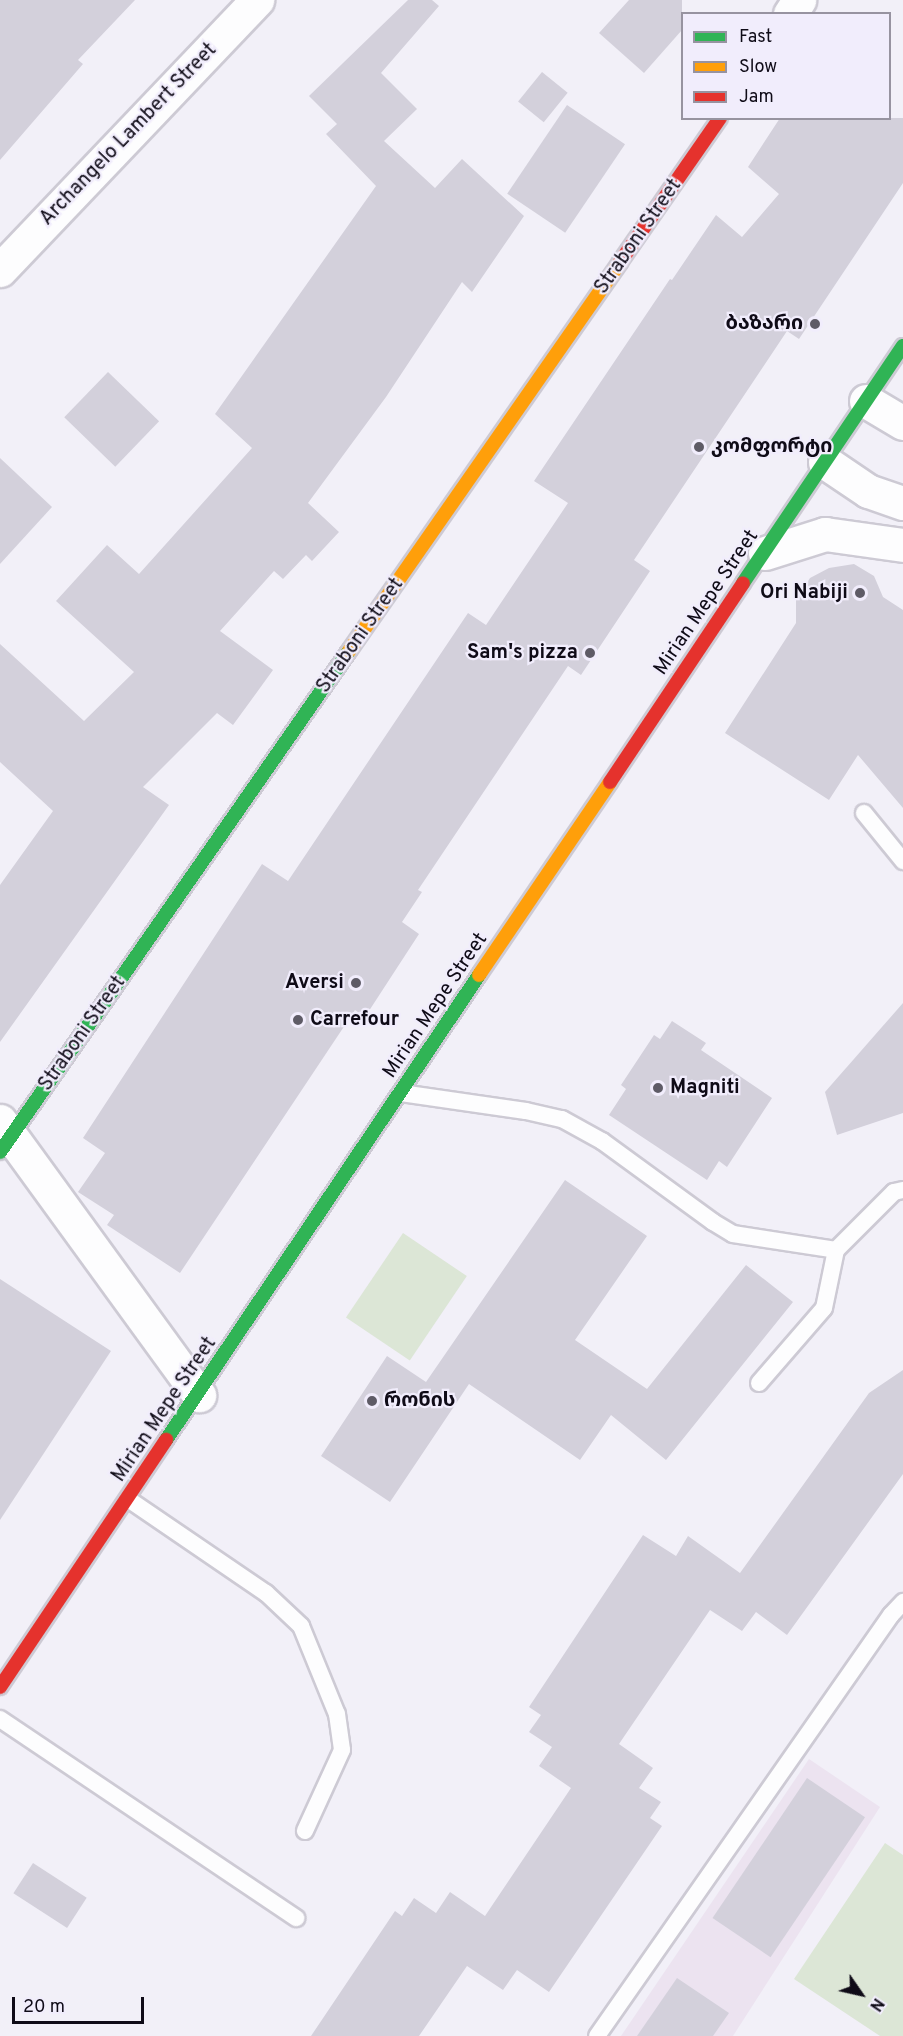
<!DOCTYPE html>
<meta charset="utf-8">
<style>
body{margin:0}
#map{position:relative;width:903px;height:2036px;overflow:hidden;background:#f2f0f8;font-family:Overpass,"Noto Sans Georgian",sans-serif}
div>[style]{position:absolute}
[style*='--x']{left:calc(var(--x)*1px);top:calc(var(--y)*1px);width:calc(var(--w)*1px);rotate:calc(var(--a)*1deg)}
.industrial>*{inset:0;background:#ece3f0}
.green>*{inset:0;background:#dce6d6;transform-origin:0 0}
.building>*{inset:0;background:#d3d0db;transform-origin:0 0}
.roads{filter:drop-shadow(2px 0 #cdcad4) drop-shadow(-2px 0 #cdcad4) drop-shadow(0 2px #cdcad4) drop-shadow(0 -2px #cdcad4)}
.lane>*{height:16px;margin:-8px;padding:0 8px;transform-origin:8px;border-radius:8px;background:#fdfdfe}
.street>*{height:33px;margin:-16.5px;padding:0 16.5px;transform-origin:16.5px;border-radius:16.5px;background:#fdfdfe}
.fast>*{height:14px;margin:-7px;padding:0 7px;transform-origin:7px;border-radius:7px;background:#30b455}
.slow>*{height:14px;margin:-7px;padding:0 7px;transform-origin:7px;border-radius:7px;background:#ff9f0a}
.jam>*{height:14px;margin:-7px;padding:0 7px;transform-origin:7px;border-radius:7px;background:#e5322d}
.dots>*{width:16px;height:16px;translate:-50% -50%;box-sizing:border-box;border:3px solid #f1edfc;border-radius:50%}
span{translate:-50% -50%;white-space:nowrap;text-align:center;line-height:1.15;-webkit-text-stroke:4.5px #f1edfc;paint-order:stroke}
.street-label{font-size:20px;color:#0f0b17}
.poi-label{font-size:20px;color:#0f0b17;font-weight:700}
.right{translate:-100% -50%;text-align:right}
.left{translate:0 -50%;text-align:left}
.legend{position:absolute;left:681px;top:12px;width:210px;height:108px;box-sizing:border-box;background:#f1edfc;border:2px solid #9793a0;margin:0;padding:8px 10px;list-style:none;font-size:18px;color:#0f0b17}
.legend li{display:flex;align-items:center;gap:12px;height:30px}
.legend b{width:30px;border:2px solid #9793a0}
.north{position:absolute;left:831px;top:1964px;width:60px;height:60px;-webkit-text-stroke:4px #f1edfc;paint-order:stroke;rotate:124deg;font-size:16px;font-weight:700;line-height:24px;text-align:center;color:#0f0b17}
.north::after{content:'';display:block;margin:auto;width:21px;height:27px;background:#0f0b17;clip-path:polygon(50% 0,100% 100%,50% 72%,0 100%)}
.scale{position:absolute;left:12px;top:1997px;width:132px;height:27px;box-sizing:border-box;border:3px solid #0f0b17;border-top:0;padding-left:8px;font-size:18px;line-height:21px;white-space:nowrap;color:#0f0b17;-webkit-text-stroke:4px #f1edfc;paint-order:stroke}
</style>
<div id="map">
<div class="industrial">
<i style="clip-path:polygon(809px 1759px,880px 1807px,733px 2036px,621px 2036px)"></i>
</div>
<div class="green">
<i style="left:403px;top:1233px;width:77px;height:102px;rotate:34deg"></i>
<i style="clip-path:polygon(885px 1843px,903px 1855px,903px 2036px,880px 2036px,794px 1979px)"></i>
</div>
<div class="building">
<i style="clip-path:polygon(0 0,135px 0,78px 60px,83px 64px,0 160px)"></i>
<i style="clip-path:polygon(408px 0,432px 0,439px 6px,381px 73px,417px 109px,384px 141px,435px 188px,462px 159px,524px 216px,472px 292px,462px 282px,386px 397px,308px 503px,339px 532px,312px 561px,306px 555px,283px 579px,274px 571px,220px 631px,273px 670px,233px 725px,217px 713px,143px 787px,169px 805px,0 1042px,0 885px,53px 811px,0 762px,0 644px,84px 721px,134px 672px,56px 601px,107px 545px,139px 574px,252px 448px,215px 414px,376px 186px,326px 134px,337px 124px,309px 96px)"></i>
<i style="clip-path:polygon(629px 0,682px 0,682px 30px,644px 73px,599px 33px)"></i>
<i style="left:542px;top:72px;width:33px;height:38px;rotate:39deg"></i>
<i style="left:567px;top:105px;width:70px;height:107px;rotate:34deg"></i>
<i style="clip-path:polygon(780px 118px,903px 118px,903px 183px,799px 339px,787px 331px,634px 560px,650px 571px,581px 675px,568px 666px,418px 890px,422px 892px,402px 922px,419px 934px,365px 1017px,355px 1010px,180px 1273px,107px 1225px,114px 1215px,78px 1192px,105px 1153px,83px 1138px,262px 864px,288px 881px,468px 613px,486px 625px,568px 503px,534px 481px,670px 279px,672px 280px,716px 215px,742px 237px,779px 194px,748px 167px)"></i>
<i style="left:108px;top:372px;width:71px;height:63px;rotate:44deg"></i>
<i style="clip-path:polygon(0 458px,52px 507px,0 564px)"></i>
<i style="clip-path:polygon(854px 564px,874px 576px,883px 597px,903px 610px,903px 808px,858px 755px,829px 800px,725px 733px,796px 623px,796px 600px,810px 578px,829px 568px)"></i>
<i style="clip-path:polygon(903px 1003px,903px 1113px,837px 1135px,825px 1092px)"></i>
<i style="clip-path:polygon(672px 1021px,706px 1043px,701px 1050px,772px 1098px,727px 1167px,719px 1161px,707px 1180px,609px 1115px,626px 1089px,621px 1085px,654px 1035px,660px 1039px)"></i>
<i style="clip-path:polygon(565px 1180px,647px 1236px,575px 1340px,647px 1389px,746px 1265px,793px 1302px,666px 1460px,611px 1415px,580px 1460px,469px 1384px,390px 1502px,321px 1456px,387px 1356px,426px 1382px)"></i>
<i style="clip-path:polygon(0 1279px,111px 1351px,0 1520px)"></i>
<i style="clip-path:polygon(903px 1370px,903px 1474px,787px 1635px,756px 1612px,742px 1631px,710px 1610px,619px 1744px,653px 1768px,639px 1788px,661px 1802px,650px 1818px,662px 1826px,549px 1992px,517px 1970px,503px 1990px,467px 1966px,419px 2036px,311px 2036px,395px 1911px,402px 1916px,414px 1898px,436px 1913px,450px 1892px,485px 1916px,571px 1788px,539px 1766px,552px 1747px,529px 1732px,541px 1715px,529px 1707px,643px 1535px,676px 1556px,688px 1536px,740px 1573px,869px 1393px)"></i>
<i style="left:807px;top:1778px;width:70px;height:169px;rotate:34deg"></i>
<i style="left:33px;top:1863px;width:64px;height:36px;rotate:33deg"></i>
<i style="clip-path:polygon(677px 1978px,729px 2013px,713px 2036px,637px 2036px)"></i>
</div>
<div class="roads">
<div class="lane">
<i style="--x:864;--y:813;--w:62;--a:50.9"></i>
<i style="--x:401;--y:1093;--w:126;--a:8.2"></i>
<i style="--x:526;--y:1111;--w:37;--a:13"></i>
<i style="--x:562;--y:1119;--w:46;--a:28.8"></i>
<i style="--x:602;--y:1141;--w:137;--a:36.1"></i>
<i style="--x:713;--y:1222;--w:23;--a:31"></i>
<i style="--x:733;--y:1234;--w:104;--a:8.8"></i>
<i style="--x:759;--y:1383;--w:99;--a:-49.1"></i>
<i style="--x:824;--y:1308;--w:59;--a:-78.3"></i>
<i style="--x:836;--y:1250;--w:82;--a:-45"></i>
<i style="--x:894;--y:1192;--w:9;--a:-13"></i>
<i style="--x:128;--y:1499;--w:167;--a:34.3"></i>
<i style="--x:266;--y:1593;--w:48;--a:43.3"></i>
<i style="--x:301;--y:1626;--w:95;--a:67.8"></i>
<i style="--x:337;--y:1714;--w:36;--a:82"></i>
<i style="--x:342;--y:1750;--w:89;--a:114.6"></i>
<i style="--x:0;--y:1719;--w:357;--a:33.9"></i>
<i style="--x:597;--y:2036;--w:513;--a:-55.07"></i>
<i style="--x:891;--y:1615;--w:18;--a:-47"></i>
</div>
<div class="street">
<i style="--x:790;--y:14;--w:17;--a:-57"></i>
<i style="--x:0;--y:270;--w:373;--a:-46.4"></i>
<i style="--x:866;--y:401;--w:43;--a:30.7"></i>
<i style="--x:825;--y:462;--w:52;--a:34"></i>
<i style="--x:868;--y:491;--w:37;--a:19"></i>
<i style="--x:765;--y:553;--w:63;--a:-17.6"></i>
<i style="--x:825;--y:534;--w:79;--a:8"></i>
<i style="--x:0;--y:1121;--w:339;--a:54"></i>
</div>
<div class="fast">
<i style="--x:743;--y:583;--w:286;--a:-56"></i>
<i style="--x:0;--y:1152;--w:611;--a:-55.14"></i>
<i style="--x:166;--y:1440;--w:561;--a:-56.05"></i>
</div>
<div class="slow">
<i style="--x:349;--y:651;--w:474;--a:-55.1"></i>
<i style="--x:479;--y:975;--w:233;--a:-55.8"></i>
</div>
<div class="jam">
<i style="--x:620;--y:262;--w:175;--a:-55.2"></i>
<i style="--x:610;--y:782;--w:239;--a:-56.2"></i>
<i style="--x:0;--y:1687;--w:298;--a:-56.1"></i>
</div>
</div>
<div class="dots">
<i style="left:815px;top:324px;background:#5e5b66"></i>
<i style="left:699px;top:447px;background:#5e5b66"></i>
<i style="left:860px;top:593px;background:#5e5b66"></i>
<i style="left:590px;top:653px;background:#5e5b66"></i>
<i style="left:356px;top:983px;background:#5e5b66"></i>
<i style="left:298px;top:1020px;background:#5e5b66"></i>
<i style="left:658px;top:1088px;background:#5e5b66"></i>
<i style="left:372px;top:1401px;background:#5e5b66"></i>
</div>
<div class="street-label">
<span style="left:129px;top:135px;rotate:-46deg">Archangelo Lambert Street</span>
<span style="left:639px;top:237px;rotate:-55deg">Straboni Street</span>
<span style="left:707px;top:603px;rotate:-56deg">Mirian Mepe Street</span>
<span style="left:361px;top:636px;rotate:-55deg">Straboni Street</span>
<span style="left:436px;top:1006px;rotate:-56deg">Mirian Mepe Street</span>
<span style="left:83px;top:1034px;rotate:-55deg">Straboni Street</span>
<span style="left:165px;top:1410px;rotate:-56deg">Mirian Mepe Street</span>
</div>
<div class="poi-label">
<span class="right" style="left:803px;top:324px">ბაზარი</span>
<span class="left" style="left:711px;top:447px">კომფორტი</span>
<span class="right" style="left:848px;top:593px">Ori Nabiji</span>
<span class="right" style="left:578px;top:653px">Sam's pizza</span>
<span class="right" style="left:344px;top:983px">Aversi</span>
<span class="left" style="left:310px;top:1020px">Carrefour</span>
<span class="left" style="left:670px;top:1088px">Magniti</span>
<span class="left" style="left:384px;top:1401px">რონის</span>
</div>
<ul class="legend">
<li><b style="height:8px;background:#30b455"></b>Fast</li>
<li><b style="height:8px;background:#ff9f0a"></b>Slow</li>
<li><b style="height:8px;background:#e5322d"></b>Jam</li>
</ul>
<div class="north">N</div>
<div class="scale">20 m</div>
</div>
